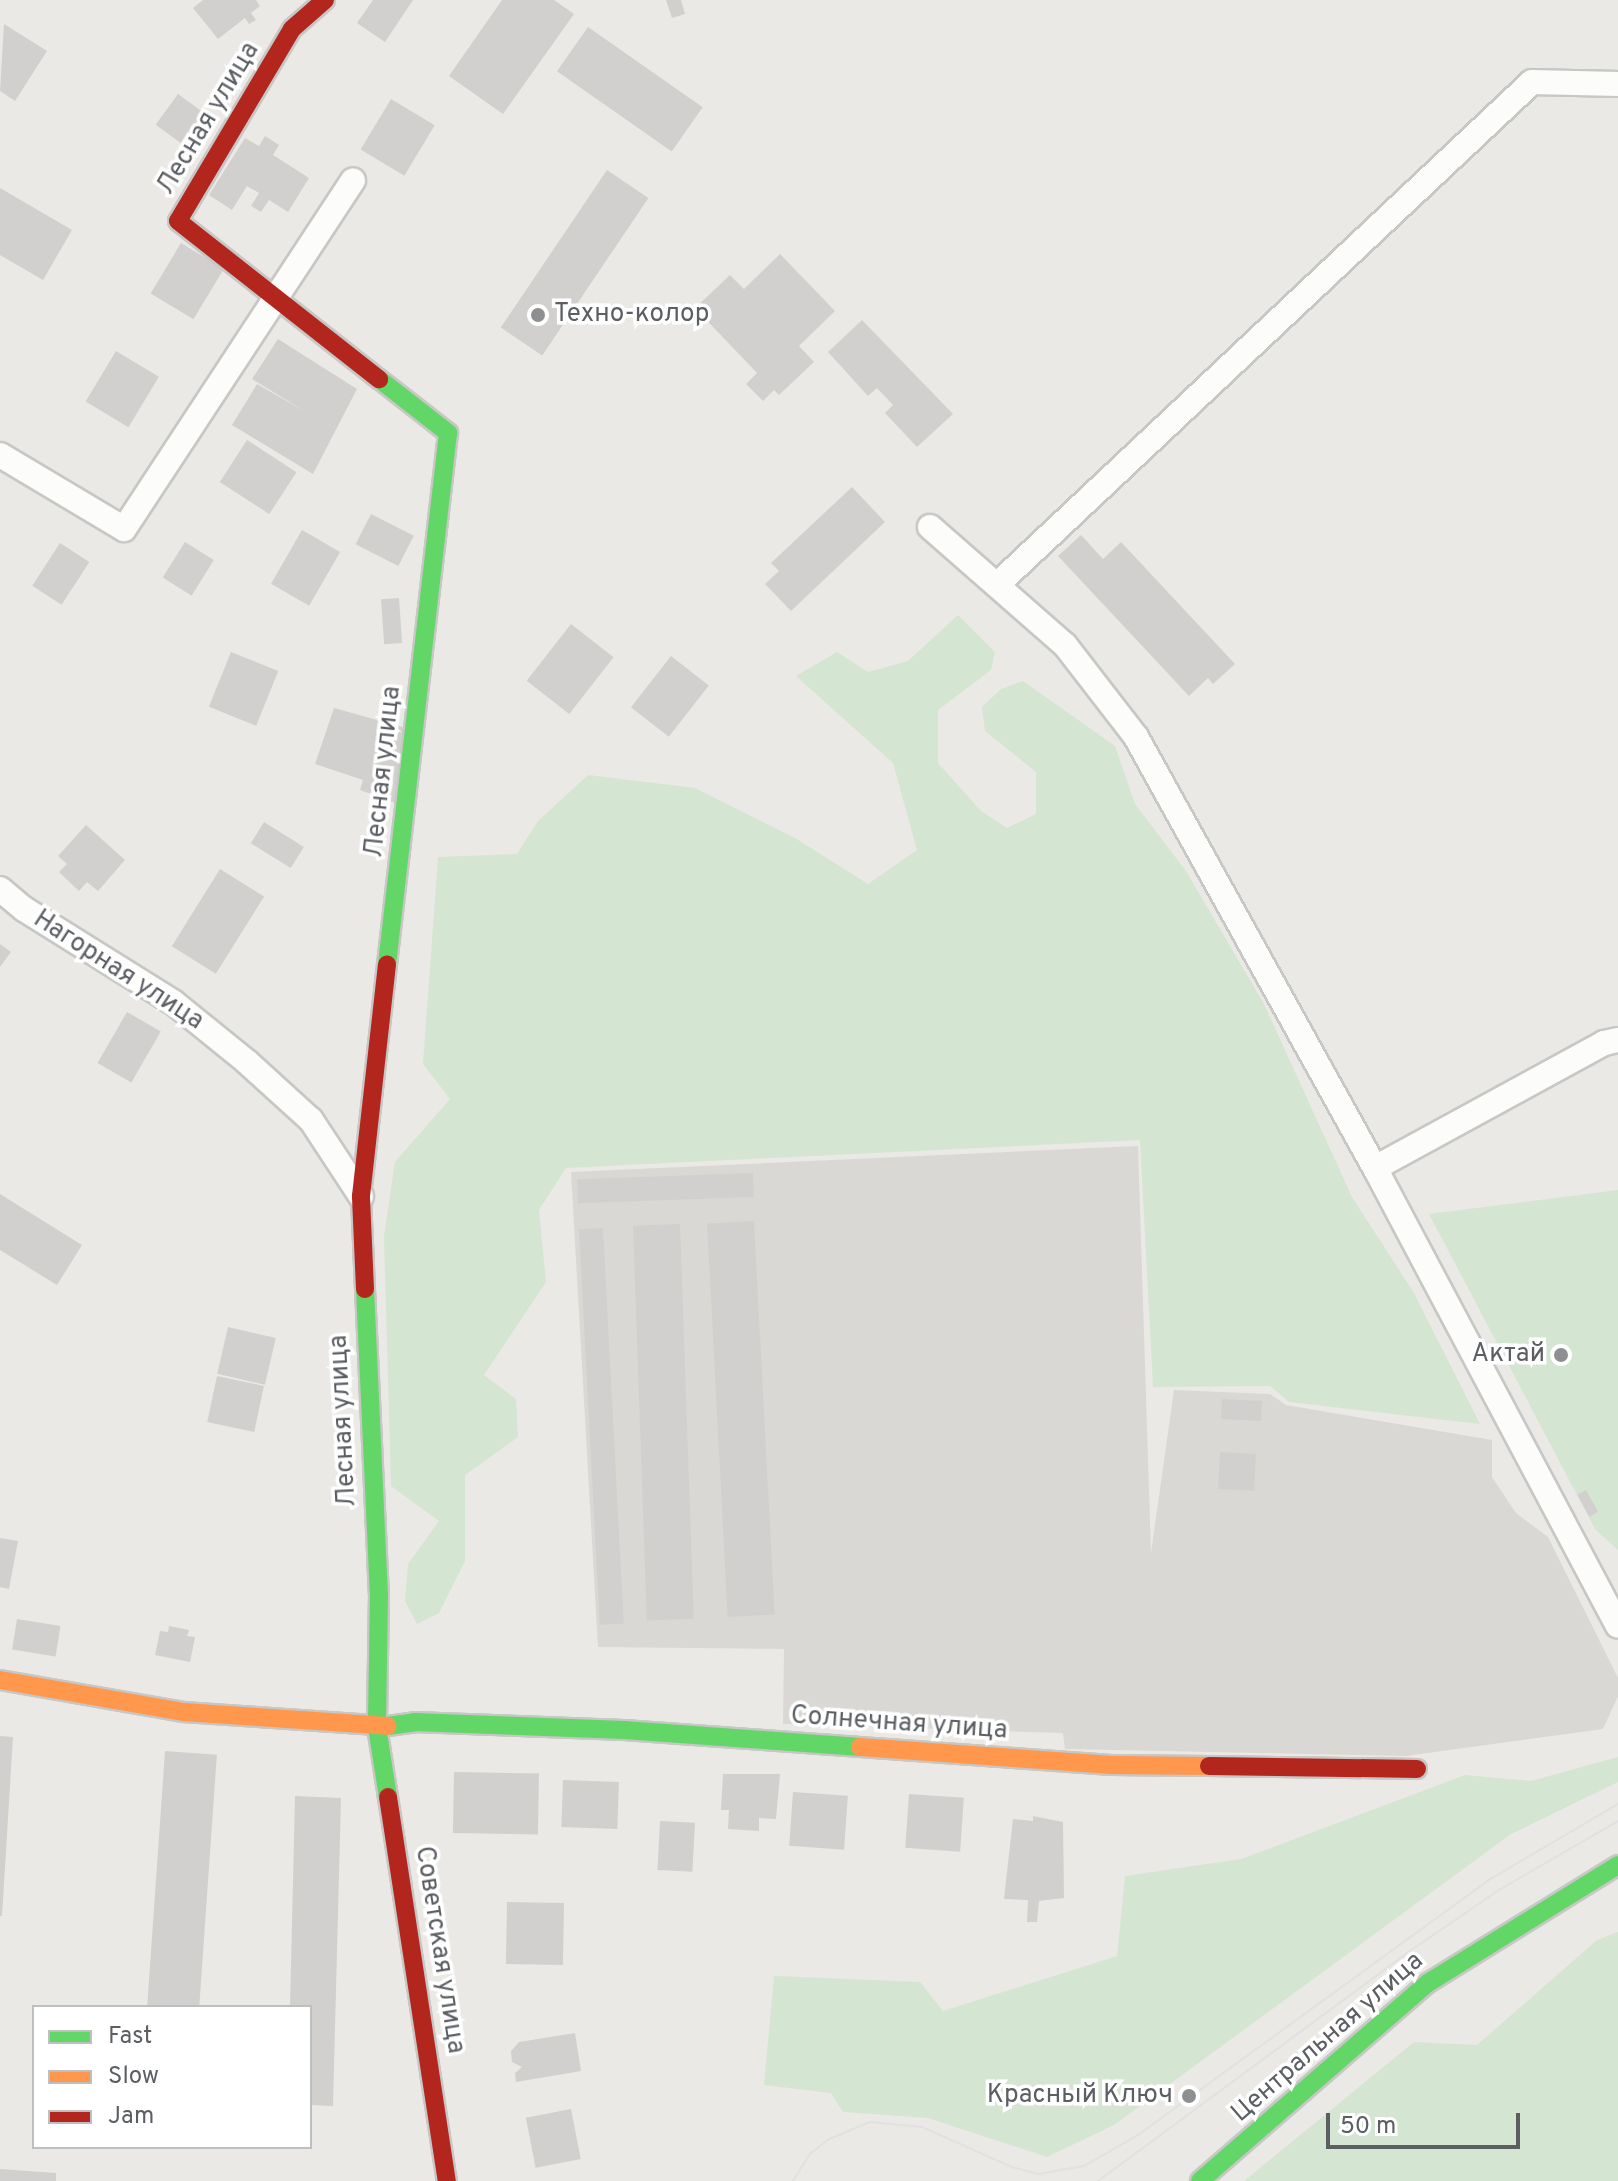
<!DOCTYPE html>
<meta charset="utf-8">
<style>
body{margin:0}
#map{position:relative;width:1618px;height:2181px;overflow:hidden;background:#eae9e5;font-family:Overpass,sans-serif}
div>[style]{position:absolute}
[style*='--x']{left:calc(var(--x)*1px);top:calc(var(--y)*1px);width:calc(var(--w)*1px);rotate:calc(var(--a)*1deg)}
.industrial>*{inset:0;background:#dad8d5}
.green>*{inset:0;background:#d4e5d2}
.building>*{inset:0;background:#d1d0ce;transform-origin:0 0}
.roads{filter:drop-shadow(2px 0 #c7c7c6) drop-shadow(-2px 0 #c7c7c6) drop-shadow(0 2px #c7c7c6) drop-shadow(0 -2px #c7c7c6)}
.street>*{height:24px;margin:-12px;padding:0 12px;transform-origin:12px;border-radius:12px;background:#fcfcfb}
.fast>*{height:18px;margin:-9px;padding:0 9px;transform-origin:9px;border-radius:9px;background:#63d668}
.slow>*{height:18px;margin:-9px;padding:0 9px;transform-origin:9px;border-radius:9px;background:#ff974d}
.jam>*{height:18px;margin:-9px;padding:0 9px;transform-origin:9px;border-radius:9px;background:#b3261e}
.tram>*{height:2px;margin:-1px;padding:0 1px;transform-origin:1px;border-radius:1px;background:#e2e1e1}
.dots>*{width:22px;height:22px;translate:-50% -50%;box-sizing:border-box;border:4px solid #fff;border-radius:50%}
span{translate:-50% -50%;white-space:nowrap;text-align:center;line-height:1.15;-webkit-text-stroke:7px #fff;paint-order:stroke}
.street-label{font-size:26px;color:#5b5e62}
.poi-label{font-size:26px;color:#5b5e62}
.left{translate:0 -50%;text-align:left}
.right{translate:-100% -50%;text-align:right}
.legend{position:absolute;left:32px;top:2005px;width:280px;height:144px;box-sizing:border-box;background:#fff;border:2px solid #bdbfc0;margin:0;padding:10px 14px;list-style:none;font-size:24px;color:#5b5e62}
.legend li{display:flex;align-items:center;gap:16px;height:40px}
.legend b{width:40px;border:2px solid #bdbfc0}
.scale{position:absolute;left:1326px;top:2113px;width:194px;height:36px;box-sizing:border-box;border:4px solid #5b5e62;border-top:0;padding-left:10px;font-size:24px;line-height:28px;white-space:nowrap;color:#5b5e62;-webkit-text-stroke:6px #fff;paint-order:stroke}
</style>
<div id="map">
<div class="industrial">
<i style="clip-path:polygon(1138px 1146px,1151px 1553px,1174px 1390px,1270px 1394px,1286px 1405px,1492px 1440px,1492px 1477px,1516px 1513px,1548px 1537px,1618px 1678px,1618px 1696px,1603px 1729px,1406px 1756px,1065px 1749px,1063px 1733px,783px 1724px,784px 1649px,598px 1647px,571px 1172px)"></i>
</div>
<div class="green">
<i style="clip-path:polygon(958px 615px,995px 652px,991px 670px,938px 710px,938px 763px,981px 811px,1007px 828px,1036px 814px,1036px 772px,985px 731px,982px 707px,1001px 689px,1023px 681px,1115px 746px,1135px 804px,1186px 871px,1264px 1004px,1352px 1197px,1414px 1293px,1480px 1424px,1289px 1402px,1270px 1386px,1153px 1387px,1140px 1140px,566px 1168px,539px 1210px,546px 1282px,484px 1375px,516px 1399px,518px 1437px,465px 1475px,465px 1561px,439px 1613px,417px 1624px,405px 1601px,408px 1564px,439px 1521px,391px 1486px,384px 1236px,395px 1162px,450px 1099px,423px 1064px,438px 857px,517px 854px,538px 821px,588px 775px,695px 788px,795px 838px,868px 884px,917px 850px,893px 763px,796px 676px,837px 652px,868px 672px,908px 661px)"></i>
<i style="clip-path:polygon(1618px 1190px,1618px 1550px,1595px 1529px,1429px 1214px)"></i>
<i style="clip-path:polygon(1618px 1757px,1618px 1782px,1511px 1834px,1114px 2125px,1047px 2157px,928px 2118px,843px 2112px,831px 2093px,764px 2085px,774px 1976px,920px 1982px,943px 2011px,1117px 1956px,1125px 1876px,1241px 1859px,1465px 1775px,1531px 1781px)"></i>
<i style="clip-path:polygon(1618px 1932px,1618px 2181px,1244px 2181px,1414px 2042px,1477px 2045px,1597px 1940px)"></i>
</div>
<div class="building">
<i style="clip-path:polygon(203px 0,256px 0,260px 6px,251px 13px,256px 20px,249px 24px,245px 18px,218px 39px,193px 8px)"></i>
<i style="clip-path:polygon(373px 0,413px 0,385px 42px,357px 23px)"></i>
<i style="clip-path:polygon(502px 0,554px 0,574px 14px,503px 114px,449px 76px)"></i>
<i style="clip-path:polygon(666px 0,681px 0,685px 14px,672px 18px)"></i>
<i style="clip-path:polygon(4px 24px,47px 51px,15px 101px,0 91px)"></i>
<i style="left:588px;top:27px;width:140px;height:54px;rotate:35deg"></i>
<i style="left:178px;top:94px;width:34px;height:38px;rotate:36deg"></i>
<i style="left:391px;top:99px;width:51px;height:59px;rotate:31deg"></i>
<i style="clip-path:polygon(265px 136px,279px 145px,273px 155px,309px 178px,288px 212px,269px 200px,261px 212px,251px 206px,259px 193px,247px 186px,232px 210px,209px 195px,245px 138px,259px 146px)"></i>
<i style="left:607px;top:170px;width:50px;height:190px;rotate:34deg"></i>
<i style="clip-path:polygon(0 188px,72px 230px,43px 280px,0 255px)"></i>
<i style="left:181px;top:243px;width:50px;height:59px;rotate:31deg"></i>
<i style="clip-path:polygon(780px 254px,835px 311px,799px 346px,814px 362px,779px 395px,774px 390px,763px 401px,746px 384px,757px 373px,695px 308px,730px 275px,744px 289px)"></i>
<i style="clip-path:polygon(862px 320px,953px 414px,917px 447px,885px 413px,893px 405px,877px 388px,868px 396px,828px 352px)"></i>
<i style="clip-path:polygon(278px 339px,357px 389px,313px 474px,232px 425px,257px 384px,306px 412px,252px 379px)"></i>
<i style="left:116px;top:351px;width:50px;height:59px;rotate:31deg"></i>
<i style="left:247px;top:440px;width:59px;height:50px;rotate:33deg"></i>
<i style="clip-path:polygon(852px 487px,885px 522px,791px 611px,765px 584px,779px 571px,771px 563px)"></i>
<i style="left:371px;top:514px;width:48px;height:34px;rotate:27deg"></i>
<i style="left:302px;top:530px;width:44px;height:62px;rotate:30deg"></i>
<i style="clip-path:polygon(1081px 535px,1103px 559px,1121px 542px,1235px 664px,1213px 684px,1208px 678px,1189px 696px,1058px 556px)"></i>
<i style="left:185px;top:542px;width:34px;height:42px;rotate:32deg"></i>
<i style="left:60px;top:543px;width:35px;height:51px;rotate:33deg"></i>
<i style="left:399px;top:598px;width:45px;height:18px;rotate:86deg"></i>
<i style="left:571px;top:624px;width:54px;height:72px;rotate:38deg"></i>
<i style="left:231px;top:652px;width:51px;height:59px;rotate:22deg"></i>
<i style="left:671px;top:656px;width:48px;height:65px;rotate:38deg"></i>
<i style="clip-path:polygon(334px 708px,406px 728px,398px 804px,360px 790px,363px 780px,315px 764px)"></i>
<i style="left:264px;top:822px;width:47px;height:25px;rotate:32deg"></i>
<i style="clip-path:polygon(86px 825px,125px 860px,98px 891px,87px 882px,79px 891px,59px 872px,67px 864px,58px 856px)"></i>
<i style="left:220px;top:869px;width:52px;height:91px;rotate:32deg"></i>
<i style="clip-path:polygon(0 944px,11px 952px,0 967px)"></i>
<i style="left:127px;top:1012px;width:39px;height:59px;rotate:30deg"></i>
<i style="left:753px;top:1173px;width:24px;height:176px;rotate:88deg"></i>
<i style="clip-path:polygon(0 1194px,82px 1245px,57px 1285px,0 1250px)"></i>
<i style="left:754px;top:1221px;width:394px;height:47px;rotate:87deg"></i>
<i style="left:680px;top:1224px;width:395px;height:47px;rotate:88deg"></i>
<i style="left:603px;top:1228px;width:396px;height:24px;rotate:87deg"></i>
<i style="left:228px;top:1327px;width:49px;height:48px;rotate:13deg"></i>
<i style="left:217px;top:1376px;width:48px;height:47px;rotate:12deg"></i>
<i style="left:1222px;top:1399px;width:40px;height:20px;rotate:3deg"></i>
<i style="left:1220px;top:1452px;width:36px;height:37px;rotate:3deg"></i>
<i style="left:1586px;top:1490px;width:25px;height:10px;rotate:61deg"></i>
<i style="clip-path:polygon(0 1538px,18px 1541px,9px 1589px,0 1587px)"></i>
<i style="left:17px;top:1619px;width:44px;height:31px;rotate:9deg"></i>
<i style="clip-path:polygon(169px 1626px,189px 1630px,187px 1636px,195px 1637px,190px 1662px,155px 1655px,160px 1631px,168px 1632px)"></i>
<i style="clip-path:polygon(0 1736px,13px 1737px,2px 1916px,0 1916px)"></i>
<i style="left:165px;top:1751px;width:52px;height:256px;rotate:4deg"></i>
<i style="left:454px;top:1772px;width:85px;height:61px;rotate:1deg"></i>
<i style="clip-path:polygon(723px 1774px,780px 1774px,776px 1819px,759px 1818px,759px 1831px,728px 1829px,729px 1810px,721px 1810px)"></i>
<i style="left:563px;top:1780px;width:56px;height:47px;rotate:2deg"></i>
<i style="left:793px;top:1792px;width:55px;height:54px;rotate:4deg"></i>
<i style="left:909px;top:1794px;width:55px;height:54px;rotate:4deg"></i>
<i style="clip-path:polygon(295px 1796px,341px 1798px,333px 2106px,310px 2105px,310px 2007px,290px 2007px)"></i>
<i style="clip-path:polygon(1033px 1816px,1063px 1822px,1064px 1898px,1039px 1901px,1037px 1922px,1027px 1922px,1028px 1900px,1004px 1899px,1013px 1819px,1033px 1821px)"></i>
<i style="left:660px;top:1821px;width:35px;height:49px;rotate:3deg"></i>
<i style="left:507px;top:1902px;width:57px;height:62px;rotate:1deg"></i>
<i style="clip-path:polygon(575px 2033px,581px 2071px,516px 2082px,515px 2073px,522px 2067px,512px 2062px,511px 2051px,519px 2042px)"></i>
<i style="left:571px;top:2109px;width:51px;height:46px;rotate:79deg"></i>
<i style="clip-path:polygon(0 2169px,56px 2173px,56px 2181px,0 2181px)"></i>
</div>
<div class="roads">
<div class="street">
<i style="--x:0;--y:455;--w:144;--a:30.8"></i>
<i style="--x:124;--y:529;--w:417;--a:-56.7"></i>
<i style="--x:930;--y:527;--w:179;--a:41.2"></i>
<i style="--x:1065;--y:645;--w:116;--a:52.3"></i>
<i style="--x:1136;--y:737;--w:493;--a:61"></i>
<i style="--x:1375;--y:1168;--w:518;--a:62.05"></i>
<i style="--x:999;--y:583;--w:731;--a:-43.23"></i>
<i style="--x:1532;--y:82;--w:86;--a:1.3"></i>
<i style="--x:0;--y:889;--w:31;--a:40"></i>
<i style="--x:24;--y:909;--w:176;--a:32"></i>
<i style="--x:173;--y:1002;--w:95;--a:39"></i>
<i style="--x:247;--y:1062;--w:86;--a:42.2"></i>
<i style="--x:311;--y:1120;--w:91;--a:56.7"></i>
<i style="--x:1375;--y:1168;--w:261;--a:-28.6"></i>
<i style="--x:1604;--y:1043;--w:14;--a:-12"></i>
</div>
<div class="fast">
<i style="--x:379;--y:379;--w:88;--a:38"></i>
<i style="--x:448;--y:433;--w:534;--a:96.55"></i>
<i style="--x:365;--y:1289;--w:305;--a:87.4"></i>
<i style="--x:379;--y:1594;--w:133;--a:90.9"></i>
<i style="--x:377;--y:1727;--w:71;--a:81.1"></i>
<i style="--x:388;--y:1726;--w:27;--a:-8"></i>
<i style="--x:415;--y:1722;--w:209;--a:2.2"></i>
<i style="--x:624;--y:1730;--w:237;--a:4.1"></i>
<i style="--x:1200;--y:2181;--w:302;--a:-41"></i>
<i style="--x:1428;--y:1983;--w:224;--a:-31.8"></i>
</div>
<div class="slow">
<i style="--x:0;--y:1680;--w:187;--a:9.9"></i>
<i style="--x:184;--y:1712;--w:204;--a:3.9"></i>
<i style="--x:860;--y:1747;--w:252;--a:4.1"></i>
<i style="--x:1111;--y:1765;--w:98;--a:0.6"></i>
</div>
<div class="jam">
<i style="--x:325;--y:0;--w:44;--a:138.7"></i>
<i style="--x:292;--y:29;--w:223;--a:120.7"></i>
<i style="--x:178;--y:221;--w:256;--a:38.2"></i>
<i style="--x:365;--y:1289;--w:93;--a:-92.5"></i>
<i style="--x:361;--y:1196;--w:233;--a:-83.6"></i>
<i style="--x:1209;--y:1766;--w:208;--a:0.8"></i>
<i style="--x:388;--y:1797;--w:389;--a:81.3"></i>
</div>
</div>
<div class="tram">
<i style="--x:793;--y:2181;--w:32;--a:-58"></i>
<i style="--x:810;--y:2154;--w:22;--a:-39"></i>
<i style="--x:827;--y:2140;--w:47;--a:-22.7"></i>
<i style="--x:870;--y:2122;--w:52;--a:5.5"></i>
<i style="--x:922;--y:2127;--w:98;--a:24"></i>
<i style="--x:1012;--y:2167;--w:27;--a:15"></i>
<i style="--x:1038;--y:2174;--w:47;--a:-9.9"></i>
<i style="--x:1084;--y:2166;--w:62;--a:-29.9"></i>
<i style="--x:1138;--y:2135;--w:437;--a:-36"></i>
<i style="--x:1492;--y:1878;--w:146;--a:-30.4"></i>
<i style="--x:1098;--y:2181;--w:384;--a:-36.4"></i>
<i style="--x:1407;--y:1953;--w:112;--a:-34.4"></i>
<i style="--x:1499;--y:1890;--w:138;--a:-30.1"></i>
</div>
<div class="dots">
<i style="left:538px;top:315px;background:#8d8f90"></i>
<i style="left:1561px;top:1355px;background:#8d8f90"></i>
<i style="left:1189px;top:2096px;background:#8d8f90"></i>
</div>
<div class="street-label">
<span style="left:209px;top:119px;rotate:-59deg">Лесная улица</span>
<span style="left:384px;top:772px;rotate:-84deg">Лесная улица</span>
<span style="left:118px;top:971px;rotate:33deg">Нагорная улица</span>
<span style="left:344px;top:1421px;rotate:-93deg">Лесная улица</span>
<span style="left:899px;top:1724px;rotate:4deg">Солнечная улица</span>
<span style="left:439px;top:1950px;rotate:81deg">Советская улица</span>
<span style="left:1328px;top:2038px;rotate:-41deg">Центральная улица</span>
</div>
<div class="poi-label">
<span class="left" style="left:554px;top:315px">Техно-колор</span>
<span class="right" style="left:1545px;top:1355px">Актай</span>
<span class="right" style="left:1173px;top:2096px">Красный Ключ</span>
</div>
<ul class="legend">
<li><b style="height:10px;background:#63d668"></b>Fast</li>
<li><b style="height:10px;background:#ff974d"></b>Slow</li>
<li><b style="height:10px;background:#b3261e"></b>Jam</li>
</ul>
<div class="scale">50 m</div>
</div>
